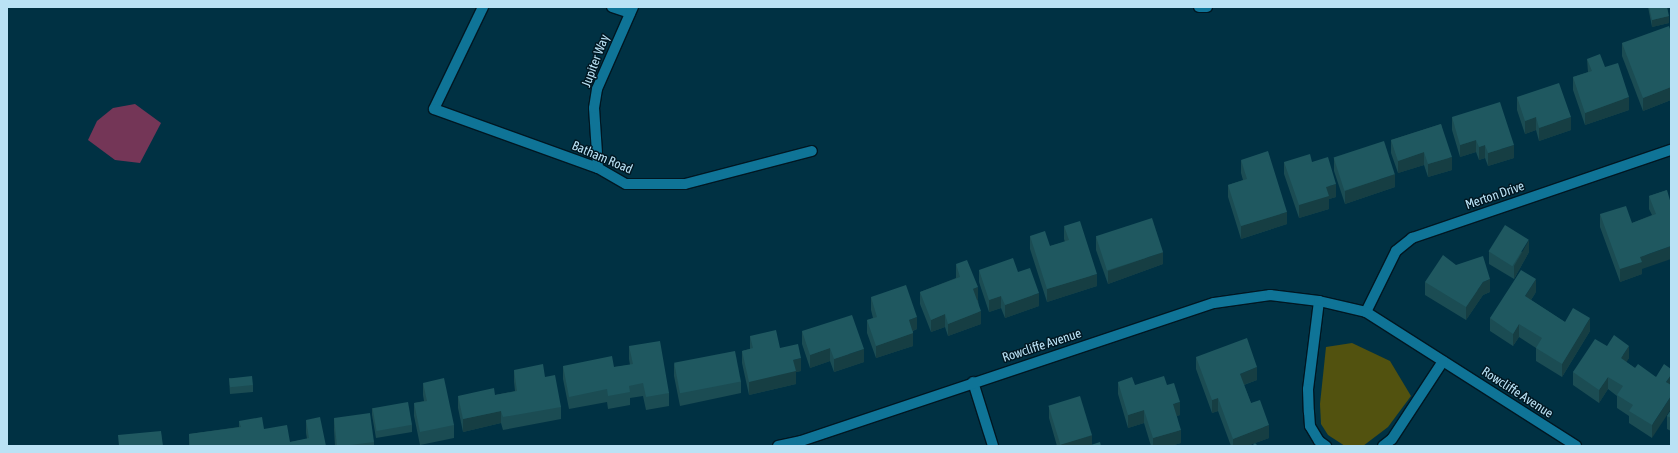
<!DOCTYPE html>
<style>
body{margin:0}
#map{position:relative;width:1678px;height:453px;overflow:hidden;background:#003143;font-family:"Asap Condensed",sans-serif}
div>[style]{position:absolute}
[style*='--x']{left:calc(var(--x)*1px);top:calc(var(--y)*1px);width:calc(var(--w)*1px);rotate:calc(var(--a)*1deg)}
.green>*{inset:0;background:#52520f}
.water>*{inset:0;background:#743657}
.roads{filter:drop-shadow(1px 0 #001722) drop-shadow(-1px 0 #001722) drop-shadow(0 1px #001722) drop-shadow(0 -1px #001722)}
.minor>*{height:10px;margin:-5px;padding:0 5px;transform-origin:5px;border-radius:5px;background:#0f7497}
.wall>*{inset:0;background:#1b4c53}
.shaded-wall>*{inset:0;background:#163e43}
.building>*{inset:0;background:#1f5860;transform-origin:0 0}
span{translate:-50% -50%;white-space:nowrap;text-align:center;line-height:1.15;-webkit-text-stroke:3px #001722;paint-order:stroke}
.street-label{font-size:13px;color:#bae2f5}
.frame{position:absolute;inset:0;border:8px solid #bae2f5;pointer-events:none}
</style>
<div id="map">
<div class="green">
<i style="clip-path:polygon(1352px 343px,1390px 361px,1411px 396px,1388px 427px,1363px 446px,1345px 446px,1328px 435px,1321px 424px,1320px 404px,1326px 347px)"></i>
</div>
<div class="water">
<i style="clip-path:polygon(135px 104px,161px 123px,140px 163px,115px 160px,88px 140px,97px 121px,113px 108px)"></i>
</div>
<div class="roads">
<div class="minor">
<i style="--x:483;--y:7;--w:113;--a:115.7"></i>
<i style="--x:434;--y:109;--w:174;--a:19.8"></i>
<i style="--x:598;--y:168;--w:32;--a:30"></i>
<i style="--x:626;--y:184;--w:59;--a:0"></i>
<i style="--x:685;--y:184;--w:131;--a:-14.6"></i>
<i style="--x:612;--y:7;--w:19;--a:18"></i>
<i style="--x:1199;--y:7;--w:8;--a:0"></i>
<i style="--x:598;--y:168;--w:60;--a:-93.8"></i>
<i style="--x:594;--y:108;--w:19;--a:-81"></i>
<i style="--x:597;--y:89;--w:90;--a:-66.3"></i>
<i style="--x:1319;--y:301;--w:89;--a:97.1"></i>
<i style="--x:1308;--y:389;--w:23;--a:88"></i>
<i style="--x:1309;--y:412;--w:14;--a:86"></i>
<i style="--x:1310;--y:426;--w:17;--a:59"></i>
<i style="--x:1319;--y:441;--w:9;--a:36"></i>
<i style="--x:1366;--y:312;--w:68;--a:-63.8"></i>
<i style="--x:1396;--y:251;--w:21;--a:-39"></i>
<i style="--x:1412;--y:238;--w:274;--a:-18.8"></i>
<i style="--x:973;--y:382;--w:67;--a:72.6"></i>
<i style="--x:778;--y:446;--w:24;--a:-12"></i>
<i style="--x:801;--y:441;--w:435;--a:-18.5"></i>
<i style="--x:1214;--y:303;--w:57;--a:-8.1"></i>
<i style="--x:1270;--y:295;--w:49;--a:7"></i>
<i style="--x:1319;--y:301;--w:48;--a:13.2"></i>
<i style="--x:1366;--y:312;--w:249;--a:32.5"></i>
<i style="--x:1383;--y:446;--w:11;--a:-38"></i>
<i style="--x:1392;--y:439;--w:93;--a:-56.8"></i>
</div>
</div>
<div class="wall">
<i style="clip-path:polygon(1648px 7px,1667px 7px,1669px 23px,1652px 27px)"></i>
<i style="clip-path:polygon(1671px 32px,1671px 100px,1643px 111px,1622px 56px,1622px 43px)"></i>
<i style="clip-path:polygon(1587px 59px,1605px 67px,1629px 110px,1585px 125px,1573px 90px,1573px 77px,1588px 72px)"></i>
<i style="clip-path:polygon(1517px 97px,1571px 130px,1539px 141px,1536px 130px,1525px 134px,1517px 110px)"></i>
<i style="clip-path:polygon(1452px 117px,1514px 158px,1488px 166px,1485px 158px,1479px 160px,1476px 152px,1460px 157px,1452px 130px)"></i>
<i style="clip-path:polygon(1441px 124px,1452px 170px,1428px 177px,1424px 165px,1398px 173px,1391px 153px,1391px 140px)"></i>
<i style="clip-path:polygon(1334px 158px,1395px 187px,1345px 204px,1334px 171px)"></i>
<i style="clip-path:polygon(1241px 160px,1287px 224px,1241px 239px,1228px 197px,1228px 185px,1243px 180px,1241px 173px)"></i>
<i style="clip-path:polygon(1284px 162px,1312px 162px,1336px 197px,1329px 199px,1329px 209px,1299px 218px,1284px 174px)"></i>
<i style="clip-path:polygon(1667px 190px,1642px 269px,1642px 274px,1620px 282px,1600px 227px,1600px 214px,1632px 223px,1652px 215px,1649px 209px,1649px 196px)"></i>
<i style="clip-path:polygon(1064px 226px,1097px 286px,1047px 302px,1030px 249px,1030px 236px,1050px 246px,1065px 242px,1064px 239px)"></i>
<i style="clip-path:polygon(1096px 237px,1163px 264px,1108px 284px,1096px 250px)"></i>
<i style="clip-path:polygon(1489px 251px,1529px 252px,1514px 279px,1489px 264px)"></i>
<i style="clip-path:polygon(956px 264px,978px 300px,981px 324px,948px 336px,945px 327px,931px 332px,920px 304px,920px 292px,956px 278px)"></i>
<i style="clip-path:polygon(979px 270px,1018px 272px,1039px 306px,1005px 318px,1001px 308px,989px 312px,979px 282px)"></i>
<i style="clip-path:polygon(1425px 282px,1490px 292px,1483px 295px,1466px 320px,1425px 295px)"></i>
<i style="clip-path:polygon(1536px 292px,1531px 300px,1565px 322px,1590px 331px,1562px 377px,1536px 361px,1536px 348px,1519px 337px,1513px 346px,1490px 331px,1490px 318px)"></i>
<i style="clip-path:polygon(871px 297px,917px 329px,913px 331px,913px 346px,876px 358px,867px 333px,867px 320px,873px 318px,871px 310px)"></i>
<i style="clip-path:polygon(802px 331px,864px 362px,834px 372px,830px 361px,810px 368px,802px 344px)"></i>
<i style="clip-path:polygon(750px 336px,780px 348px,801px 371px,796px 372px,796px 384px,749px 395px,742px 363px,742px 351px,750px 349px)"></i>
<i style="clip-path:polygon(629px 346px,669px 393px,669px 406px,646px 410px,643px 396px,630px 398px,630px 405px,608px 409px,607px 402px,569px 409px,563px 379px,563px 366px,614px 367px,630px 365px,629px 359px)"></i>
<i style="clip-path:polygon(1607px 346px,1629px 358px,1626px 362px,1635px 368px,1656px 377px,1652px 438px,1629px 423px,1629px 416px,1617px 408px,1617px 396px,1608px 389px,1599px 403px,1573px 385px,1573px 372px)"></i>
<i style="clip-path:polygon(1196px 357px,1257px 380px,1244px 385px,1251px 403px,1269px 438px,1247px 446px,1231px 446px,1218px 411px,1212px 413px,1196px 369px)"></i>
<i style="clip-path:polygon(674px 364px,741px 381px,741px 393px,680px 406px,674px 376px)"></i>
<i style="clip-path:polygon(514px 370px,545px 377px,561px 407px,561px 419px,503px 430px,501px 423px,463px 432px,458px 408px,458px 396px,495px 395px,515px 391px,514px 382px)"></i>
<i style="clip-path:polygon(229px 378px,253px 385px,253px 392px,230px 394px)"></i>
<i style="clip-path:polygon(1118px 382px,1135px 385px,1167px 385px,1180px 415px,1177px 416px,1181px 443px,1170px 446px,1151px 446px,1144px 423px,1128px 428px,1118px 394px)"></i>
<i style="clip-path:polygon(423px 383px,454px 425px,454px 438px,420px 445px,414px 416px,414px 403px,424px 401px,423px 395px)"></i>
<i style="clip-path:polygon(1049px 406px,1092px 445px,1101px 446px,1057px 446px,1049px 418px)"></i>
<i style="clip-path:polygon(372px 408px,412px 425px,412px 432px,376px 438px,372px 415px)"></i>
<i style="clip-path:polygon(1671px 410px,1671px 431px,1667px 429px,1667px 416px)"></i>
<i style="clip-path:polygon(334px 418px,374px 442px,374px 446px,335px 446px,334px 430px)"></i>
<i style="clip-path:polygon(306px 420px,326px 446px,189px 446px,189px 434px,239px 427px,239px 421px,264px 429px,290px 442px,307px 439px,306px 433px)"></i>
</div>
<div class="shaded-wall">
<i style="clip-path:polygon(1669px 16px,1669px 23px,1652px 27px,1652px 20px)"></i>
<i style="clip-path:polygon(1671px 87px,1671px 100px,1643px 111px,1643px 98px)"></i>
<i style="clip-path:polygon(1629px 97px,1629px 110px,1585px 125px,1585px 113px)"></i>
<i style="clip-path:polygon(1536px 117px,1536px 130px,1525px 134px,1525px 121px)"></i>
<i style="clip-path:polygon(1571px 117px,1571px 130px,1539px 141px,1539px 128px)"></i>
<i style="clip-path:polygon(1476px 140px,1476px 152px,1460px 157px,1460px 145px)"></i>
<i style="clip-path:polygon(1485px 145px,1485px 158px,1479px 160px,1479px 147px)"></i>
<i style="clip-path:polygon(1514px 145px,1514px 158px,1488px 166px,1488px 153px)"></i>
<i style="clip-path:polygon(1424px 152px,1424px 165px,1398px 173px,1398px 161px)"></i>
<i style="clip-path:polygon(1452px 157px,1452px 170px,1428px 177px,1428px 164px)"></i>
<i style="clip-path:polygon(1395px 174px,1395px 187px,1345px 204px,1345px 191px)"></i>
<i style="clip-path:polygon(1336px 184px,1336px 197px,1329px 199px,1329px 209px,1299px 218px,1299px 205px,1326px 187px)"></i>
<i style="clip-path:polygon(1287px 212px,1287px 224px,1241px 239px,1241px 226px)"></i>
<i style="clip-path:polygon(1529px 240px,1529px 252px,1514px 279px,1514px 266px)"></i>
<i style="clip-path:polygon(1671px 246px,1671px 259px,1642px 269px,1642px 274px,1620px 282px,1620px 269px,1640px 257px)"></i>
<i style="clip-path:polygon(1163px 252px,1163px 264px,1108px 284px,1108px 271px)"></i>
<i style="clip-path:polygon(1097px 274px,1097px 286px,1047px 302px,1047px 289px)"></i>
<i style="clip-path:polygon(1490px 279px,1490px 292px,1483px 295px,1466px 320px,1466px 307px,1483px 282px)"></i>
<i style="clip-path:polygon(1536px 279px,1536px 292px,1525px 309px,1525px 296px)"></i>
<i style="clip-path:polygon(978px 287px,978px 300px,973px 302px,973px 289px)"></i>
<i style="clip-path:polygon(1039px 293px,1039px 306px,1005px 318px,1005px 305px)"></i>
<i style="clip-path:polygon(1001px 296px,1001px 308px,989px 312px,989px 300px)"></i>
<i style="clip-path:polygon(981px 311px,981px 324px,948px 336px,948px 324px)"></i>
<i style="clip-path:polygon(945px 314px,945px 327px,931px 332px,931px 320px)"></i>
<i style="clip-path:polygon(917px 317px,917px 329px,909px 332px,909px 320px)"></i>
<i style="clip-path:polygon(1590px 318px,1590px 331px,1562px 377px,1562px 364px)"></i>
<i style="clip-path:polygon(1519px 324px,1519px 337px,1513px 346px,1513px 334px)"></i>
<i style="clip-path:polygon(913px 333px,913px 346px,876px 358px,876px 346px)"></i>
<i style="clip-path:polygon(1629px 346px,1629px 358px,1621px 371px,1621px 358px)"></i>
<i style="clip-path:polygon(830px 348px,830px 361px,810px 368px,810px 355px)"></i>
<i style="clip-path:polygon(864px 349px,864px 362px,834px 372px,834px 359px)"></i>
<i style="clip-path:polygon(801px 358px,801px 371px,796px 372px,796px 384px,749px 395px,749px 382px,793px 360px)"></i>
<i style="clip-path:polygon(1257px 367px,1257px 380px,1240px 386px,1240px 374px)"></i>
<i style="clip-path:polygon(1671px 375px,1671px 388px,1666px 382px)"></i>
<i style="clip-path:polygon(1608px 377px,1608px 389px,1599px 403px,1599px 390px)"></i>
<i style="clip-path:polygon(1671px 396px,1671px 409px,1652px 438px,1652px 425px)"></i>
<i style="clip-path:polygon(1218px 398px,1218px 411px,1212px 413px,1212px 400px)"></i>
<i style="clip-path:polygon(1180px 402px,1180px 415px,1173px 417px,1173px 404px)"></i>
<i style="clip-path:polygon(1144px 410px,1144px 423px,1128px 428px,1128px 415px)"></i>
<i style="clip-path:polygon(501px 411px,501px 423px,463px 432px,463px 419px)"></i>
<i style="clip-path:polygon(1269px 425px,1269px 438px,1247px 446px,1233px 446px,1233px 439px)"></i>
<i style="clip-path:polygon(1181px 430px,1181px 443px,1170px 446px,1153px 446px,1153px 438px)"></i>
<i style="clip-path:polygon(1092px 435px,1092px 446px,1061px 446px,1061px 444px)"></i>
</div>
<div class="building">
<i style="clip-path:polygon(1649px 7px,1667px 7px,1669px 16px,1652px 20px)"></i>
<i style="clip-path:polygon(1669px 26px,1671px 32px,1671px 87px,1643px 98px,1622px 43px)"></i>
<i style="clip-path:polygon(1600px 54px,1605px 67px,1618px 63px,1629px 97px,1585px 113px,1573px 77px,1592px 71px,1587px 59px)"></i>
<i style="clip-path:polygon(1559px 83px,1571px 117px,1539px 128px,1536px 117px,1525px 121px,1517px 97px)"></i>
<i style="clip-path:polygon(1500px 102px,1514px 145px,1488px 153px,1485px 145px,1479px 147px,1476px 140px,1460px 145px,1452px 117px)"></i>
<i style="clip-path:polygon(1441px 124px,1452px 157px,1428px 164px,1424px 152px,1398px 161px,1391px 140px)"></i>
<i style="left:1384px;top:141px;width:35px;height:53px;rotate:72deg"></i>
<i style="clip-path:polygon(1268px 151px,1287px 212px,1241px 226px,1228px 185px,1247px 179px,1241px 160px)"></i>
<i style="clip-path:polygon(1310px 154px,1312px 162px,1328px 157px,1336px 184px,1326px 187px,1329px 196px,1299px 205px,1284px 162px)"></i>
<i style="clip-path:polygon(1667px 190px,1671px 204px,1671px 246px,1640px 257px,1642px 262px,1620px 269px,1600px 214px,1626px 206px,1632px 223px,1656px 214px,1649px 196px)"></i>
<i style="left:1152px;top:218px;width:36px;height:59px;rotate:72deg"></i>
<i style="clip-path:polygon(1080px 221px,1097px 274px,1047px 289px,1030px 236px,1045px 231px,1050px 246px,1069px 240px,1064px 226px)"></i>
<i style="left:1505px;top:225px;width:28px;height:31px;rotate:32deg"></i>
<i style="clip-path:polygon(1443px 255px,1456px 265px,1483px 256px,1490px 279px,1483px 282px,1466px 307px,1425px 282px)"></i>
<i style="clip-path:polygon(1013px 258px,1018px 272px,1030px 268px,1039px 293px,1005px 305px,1001px 296px,989px 300px,979px 270px)"></i>
<i style="clip-path:polygon(967px 260px,978px 287px,973px 289px,981px 311px,948px 324px,945px 314px,931px 320px,920px 292px,960px 277px,956px 264px)"></i>
<i style="clip-path:polygon(1521px 270px,1536px 279px,1525px 296px,1565px 322px,1573px 308px,1590px 318px,1562px 364px,1536px 348px,1542px 338px,1519px 324px,1513px 334px,1490px 318px)"></i>
<i style="clip-path:polygon(906px 285px,917px 317px,909px 320px,913px 333px,876px 346px,867px 320px,877px 317px,871px 297px)"></i>
<i style="clip-path:polygon(852px 315px,864px 349px,834px 359px,830px 348px,810px 355px,802px 331px)"></i>
<i style="clip-path:polygon(776px 330px,780px 348px,798px 344px,801px 358px,793px 360px,796px 371px,749px 382px,742px 351px,753px 348px,750px 336px)"></i>
<i style="clip-path:polygon(1614px 335px,1629px 346px,1621px 358px,1635px 368px,1638px 364px,1656px 377px,1664px 364px,1671px 369px,1671px 375px,1666px 382px,1671px 385px,1671px 396px,1652px 425px,1629px 411px,1633px 405px,1617px 395px,1623px 386px,1608px 377px,1599px 390px,1573px 372px,1595px 339px,1607px 346px)"></i>
<i style="clip-path:polygon(1247px 338px,1257px 367px,1240px 374px,1251px 403px,1260px 400px,1269px 425px,1233px 439px,1218px 398px,1212px 400px,1196px 357px)"></i>
<i style="clip-path:polygon(660px 341px,669px 393px,646px 397px,643px 383px,629px 386px,630px 392px,608px 396px,607px 389px,569px 397px,563px 366px,612px 356px,614px 367px,633px 364px,629px 346px)"></i>
<i style="left:735px;top:351px;width:31px;height:62px;rotate:79deg"></i>
<i style="clip-path:polygon(543px 364px,545px 377px,555px 375px,561px 407px,503px 417px,501px 411px,463px 419px,458px 396px,494px 388px,495px 395px,517px 391px,514px 370px)"></i>
<i style="left:252px;top:376px;width:9px;height:23px;rotate:84deg"></i>
<i style="clip-path:polygon(1164px 376px,1167px 385px,1174px 383px,1180px 402px,1173px 404px,1181px 430px,1153px 438px,1144px 410px,1128px 415px,1118px 382px,1132px 377px,1135px 385px)"></i>
<i style="clip-path:polygon(444px 378px,454px 425px,420px 432px,414px 403px,427px 401px,423px 383px)"></i>
<i style="left:1080px;top:396px;width:41px;height:33px;rotate:73deg"></i>
<i style="left:408px;top:402px;width:23px;height:36px;rotate:80deg"></i>
<i style="clip-path:polygon(1671px 410px,1671px 418px,1667px 416px)"></i>
<i style="clip-path:polygon(370px 413px,374px 442px,342px 446px,337px 446px,334px 418px)"></i>
<i style="clip-path:polygon(262px 417px,264px 429px,287px 425px,290px 442px,309px 438px,306px 420px,320px 417px,326px 446px,190px 446px,189px 434px,241px 427px,239px 421px)"></i>
<i style="clip-path:polygon(161px 431px,163px 446px,119px 446px,118px 435px)"></i>
<i style="clip-path:polygon(1100px 442px,1101px 446px,1088px 446px)"></i>
<i style="clip-path:polygon(1255px 443px,1258px 446px,1252px 446px)"></i>
</div>
<div class="street-label">
<span style="left:596px;top:61px;rotate:-69deg">Jupiter Way</span>
<span style="left:602px;top:158px;rotate:23deg">Batham Road</span>
<span style="left:1495px;top:196px;rotate:-19deg">Merton Drive</span>
<span style="left:1042px;top:346px;rotate:-18deg">Rowcliffe Avenue</span>
<span style="left:1517px;top:393px;rotate:33deg">Rowcliffe Avenue</span>
</div>
<div class="frame"></div>
</div>
